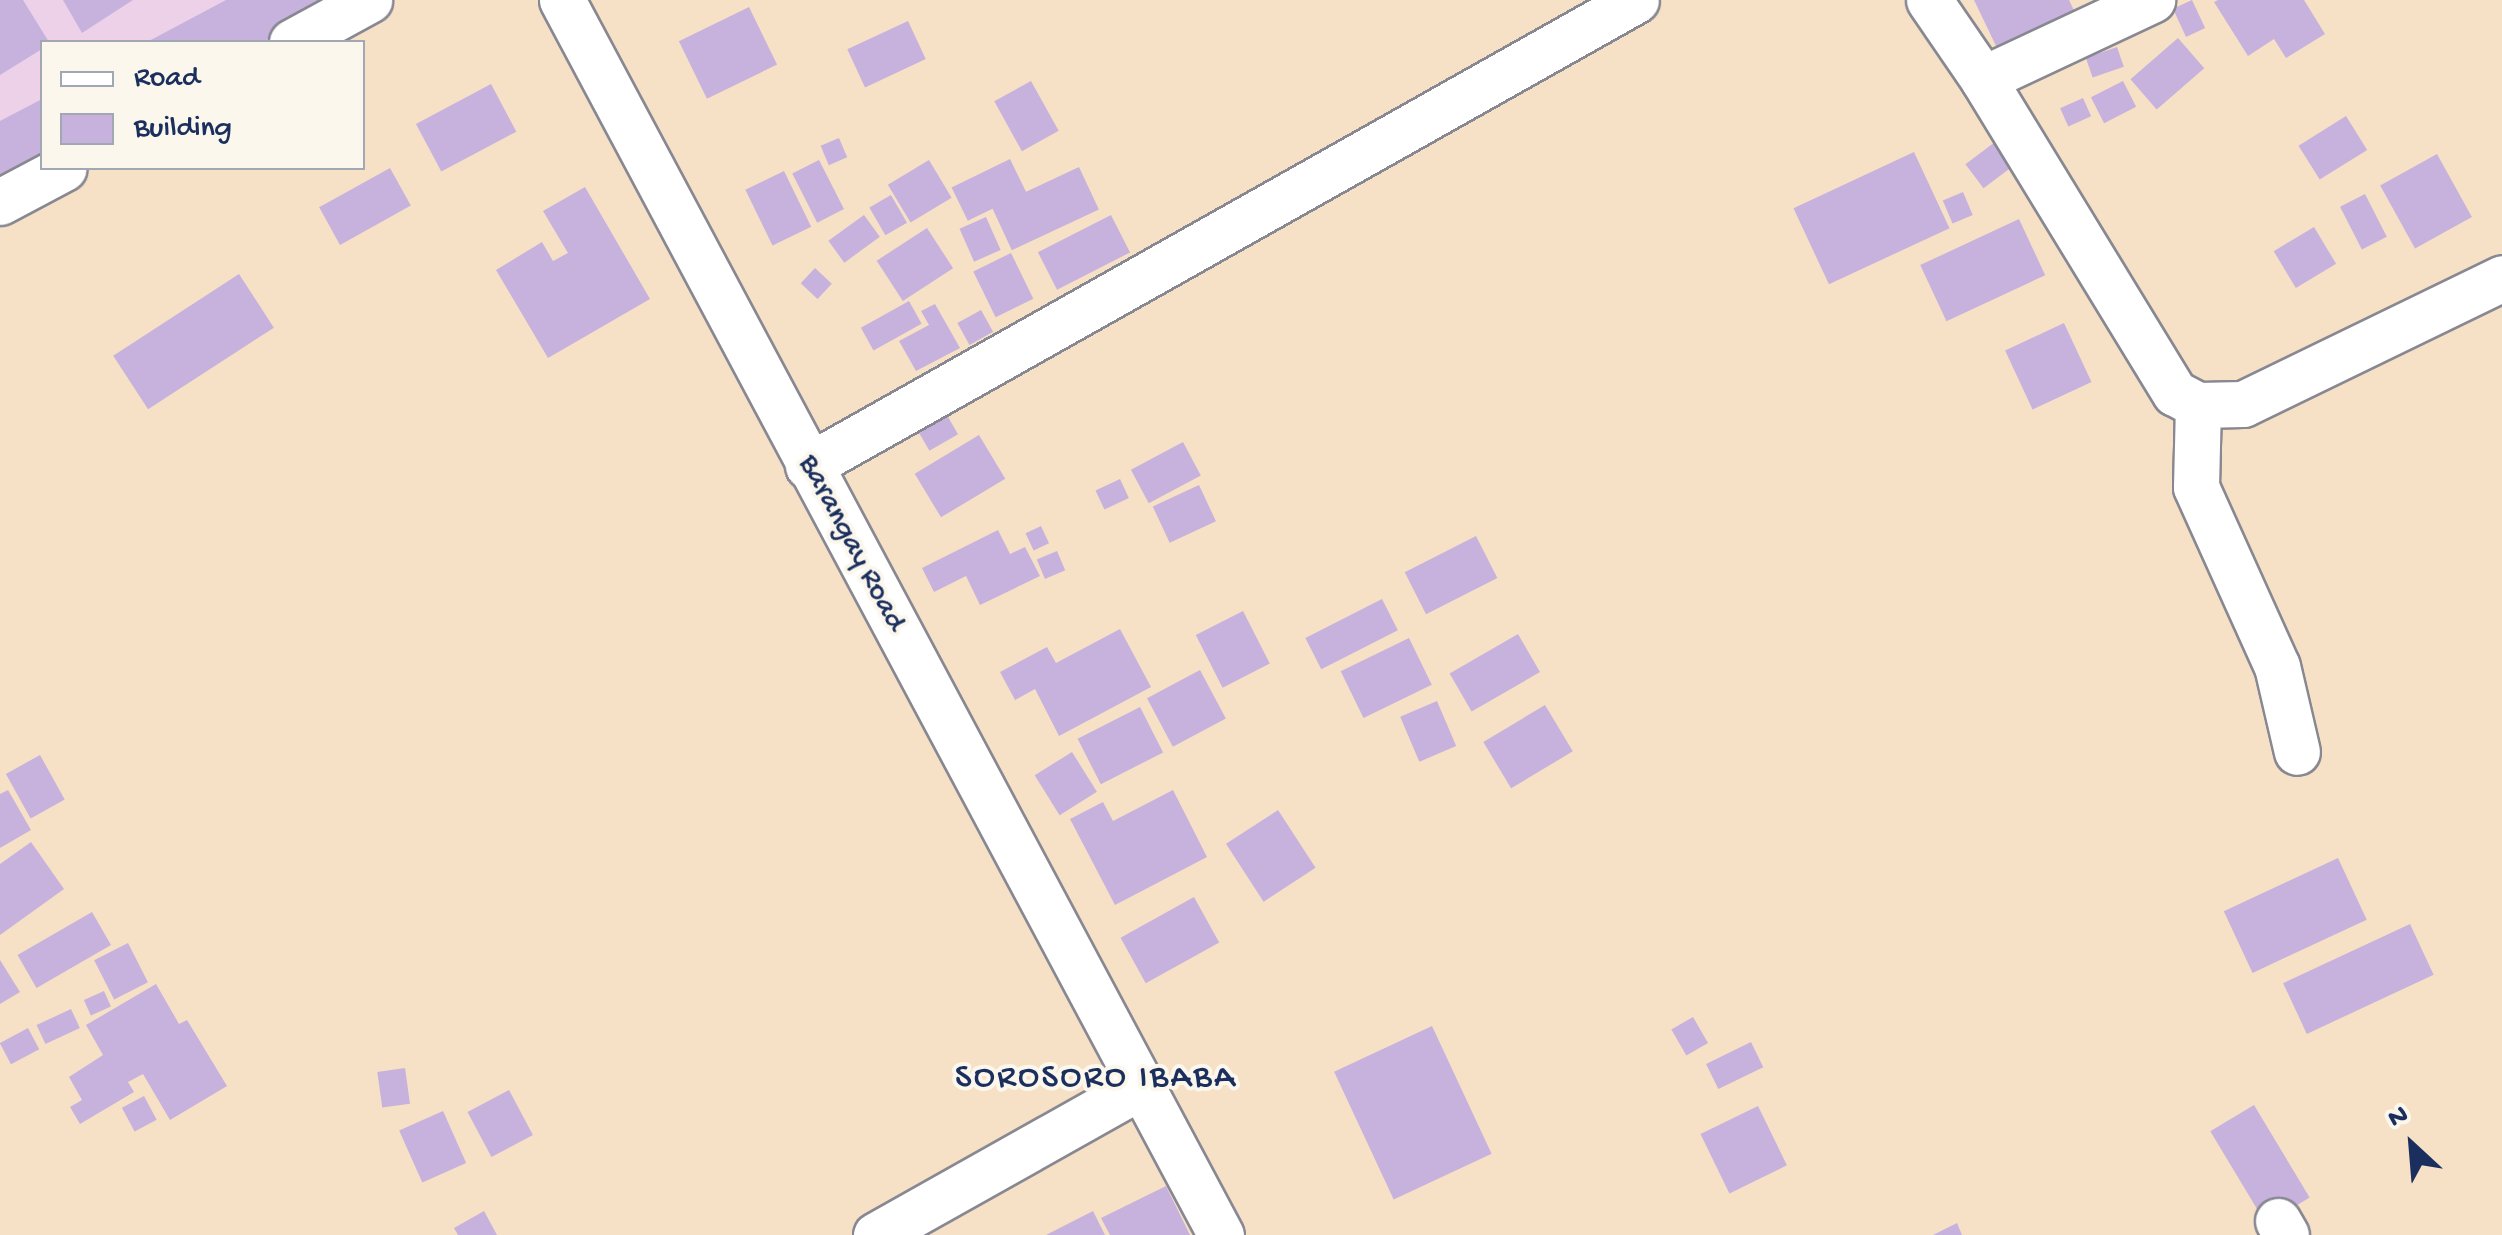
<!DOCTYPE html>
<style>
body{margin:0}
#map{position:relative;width:2502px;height:1235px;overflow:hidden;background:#f6e0c6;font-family:"Gochi Hand",sans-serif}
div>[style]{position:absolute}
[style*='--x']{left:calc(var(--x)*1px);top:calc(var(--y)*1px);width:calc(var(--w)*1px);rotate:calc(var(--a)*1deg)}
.built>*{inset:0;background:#edd1e9}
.building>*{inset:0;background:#c7b2de;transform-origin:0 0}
.roads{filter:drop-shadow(2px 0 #888892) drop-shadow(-2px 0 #888892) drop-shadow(0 2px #888892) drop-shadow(0 -2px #888892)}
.minor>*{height:45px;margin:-22.5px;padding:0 22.5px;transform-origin:22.5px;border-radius:22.5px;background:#fff}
span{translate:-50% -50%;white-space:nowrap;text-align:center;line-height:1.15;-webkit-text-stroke:8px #fbf7ec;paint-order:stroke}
.street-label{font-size:30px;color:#1b2f5e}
.quarter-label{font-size:35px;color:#1b2f5e;letter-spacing:2.5px}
.legend{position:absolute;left:40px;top:40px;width:325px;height:130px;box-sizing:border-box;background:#fbf7ec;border:2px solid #a1a7b3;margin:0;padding:12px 18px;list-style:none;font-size:30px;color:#1b2f5e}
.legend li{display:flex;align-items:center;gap:20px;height:50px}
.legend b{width:50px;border:2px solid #a1a7b3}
.north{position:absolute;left:2362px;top:1095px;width:100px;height:100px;-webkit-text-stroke:8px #fbf7ec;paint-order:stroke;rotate:334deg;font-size:28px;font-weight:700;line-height:40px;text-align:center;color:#1b2f5e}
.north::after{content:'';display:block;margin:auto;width:35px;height:45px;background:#1b2f5e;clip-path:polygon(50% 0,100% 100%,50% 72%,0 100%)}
</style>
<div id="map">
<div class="built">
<i style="clip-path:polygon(0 0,352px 0,274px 42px,42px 42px,42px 168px,0 191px)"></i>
</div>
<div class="building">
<i style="clip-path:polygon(0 0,23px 0,49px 42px,42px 42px,42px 49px,0 75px)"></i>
<i style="clip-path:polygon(63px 0,133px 0,82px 33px)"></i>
<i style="clip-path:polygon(226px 0,340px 0,262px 42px,147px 42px)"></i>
<i style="clip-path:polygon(1974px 0,2069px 0,2087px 38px,2010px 75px)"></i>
<i style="left:2192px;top:0;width:31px;height:21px;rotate:65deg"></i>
<i style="clip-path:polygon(2218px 0,2304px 0,2325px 34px,2286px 58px,2274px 39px,2248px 56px,2214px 2px)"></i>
<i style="left:749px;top:7px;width:64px;height:78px;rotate:64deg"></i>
<i style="left:908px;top:21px;width:42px;height:67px;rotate:65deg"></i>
<i style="left:2178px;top:38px;width:40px;height:63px;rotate:49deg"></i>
<i style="left:2117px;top:47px;width:21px;height:33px;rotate:71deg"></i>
<i style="left:1031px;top:81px;width:57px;height:42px;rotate:61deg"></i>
<i style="left:2123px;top:81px;width:29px;height:36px;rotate:63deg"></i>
<i style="left:491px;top:84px;width:54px;height:85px;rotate:62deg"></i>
<i style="left:2083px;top:98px;width:20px;height:25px;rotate:66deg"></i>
<i style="clip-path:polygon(42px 99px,42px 161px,0 184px,0 121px)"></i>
<i style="left:2346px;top:116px;width:40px;height:56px;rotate:58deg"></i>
<i style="left:839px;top:138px;width:21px;height:20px;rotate:67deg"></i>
<i style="left:1995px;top:142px;width:30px;height:37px;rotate:53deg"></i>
<i style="left:1914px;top:152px;width:84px;height:133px;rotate:65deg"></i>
<i style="left:2437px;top:154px;width:72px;height:65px;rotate:61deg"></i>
<i style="left:1010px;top:159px;width:37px;height:65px;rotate:64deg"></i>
<i style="left:819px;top:160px;width:55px;height:30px;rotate:63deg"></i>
<i style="left:929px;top:160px;width:44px;height:48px;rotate:59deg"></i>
<i style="left:1079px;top:167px;width:47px;height:96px;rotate:65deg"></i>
<i style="left:390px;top:168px;width:43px;height:81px;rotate:61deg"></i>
<i style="left:784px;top:171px;width:62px;height:43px;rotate:64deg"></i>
<i style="clip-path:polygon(585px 187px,650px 299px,548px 358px,496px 270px,542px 242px,553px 261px,568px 253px,543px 211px)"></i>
<i style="left:1963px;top:192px;width:25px;height:22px;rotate:67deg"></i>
<i style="left:2365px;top:194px;width:48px;height:28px;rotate:63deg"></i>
<i style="left:891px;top:195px;width:32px;height:25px;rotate:60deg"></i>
<i style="left:864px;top:215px;width:27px;height:44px;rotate:54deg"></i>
<i style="left:1111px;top:215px;width:42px;height:82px;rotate:63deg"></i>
<i style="left:986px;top:217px;width:36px;height:29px;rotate:66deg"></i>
<i style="left:2019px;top:219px;width:62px;height:109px;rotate:65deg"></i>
<i style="left:2314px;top:227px;width:43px;height:47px;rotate:59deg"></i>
<i style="left:927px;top:228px;width:48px;height:60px;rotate:57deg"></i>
<i style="left:1011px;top:253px;width:51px;height:42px;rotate:64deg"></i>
<i style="left:815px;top:268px;width:23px;height:21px;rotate:43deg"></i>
<i style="left:239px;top:274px;width:64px;height:150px;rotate:57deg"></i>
<i style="left:909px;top:301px;width:26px;height:55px;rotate:61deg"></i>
<i style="clip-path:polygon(935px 304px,960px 348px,916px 371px,899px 341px,929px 325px,921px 311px)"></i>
<i style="left:981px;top:310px;width:25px;height:27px;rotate:61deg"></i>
<i style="left:2064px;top:323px;width:65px;height:65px;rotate:65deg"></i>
<i style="left:944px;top:410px;width:28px;height:33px;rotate:60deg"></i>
<i style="left:979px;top:435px;width:51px;height:75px;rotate:59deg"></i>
<i style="left:1183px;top:442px;width:38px;height:59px;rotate:62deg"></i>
<i style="left:1120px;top:479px;width:21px;height:27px;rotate:65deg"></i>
<i style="left:1199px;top:485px;width:40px;height:51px;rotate:65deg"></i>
<i style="left:1041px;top:526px;width:19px;height:17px;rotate:65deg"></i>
<i style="clip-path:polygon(998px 530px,1010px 554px,1025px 547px,1040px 576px,980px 605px,966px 576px,934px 592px,922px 568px)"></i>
<i style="left:1476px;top:536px;width:47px;height:80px;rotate:63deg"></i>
<i style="left:1057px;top:551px;width:21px;height:22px;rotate:67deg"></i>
<i style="left:1382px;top:599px;width:35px;height:86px;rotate:63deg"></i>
<i style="left:1243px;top:611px;width:59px;height:53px;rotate:63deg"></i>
<i style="clip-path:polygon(1120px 629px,1151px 687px,1059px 736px,1035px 689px,1015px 700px,1000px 672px,1047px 647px,1056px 663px)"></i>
<i style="left:1518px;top:634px;width:44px;height:79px;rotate:60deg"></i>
<i style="left:1409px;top:638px;width:52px;height:76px;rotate:64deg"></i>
<i style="left:1200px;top:670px;width:55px;height:60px;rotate:62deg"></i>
<i style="left:1437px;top:701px;width:49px;height:40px;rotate:67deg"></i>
<i style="left:1545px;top:705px;width:54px;height:72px;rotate:59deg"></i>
<i style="left:1140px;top:707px;width:51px;height:70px;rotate:63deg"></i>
<i style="left:1072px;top:752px;width:47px;height:44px;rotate:58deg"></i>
<i style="left:40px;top:755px;width:51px;height:39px;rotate:61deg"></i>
<i style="clip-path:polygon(8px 790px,31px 830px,0 848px,0 794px)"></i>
<i style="clip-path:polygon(1173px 790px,1207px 857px,1115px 905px,1070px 819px,1103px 802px,1113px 821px)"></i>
<i style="left:1278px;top:810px;width:69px;height:62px;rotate:57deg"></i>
<i style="clip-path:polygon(31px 842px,64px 889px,0 935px,0 864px)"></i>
<i style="left:2338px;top:858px;width:68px;height:126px;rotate:65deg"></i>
<i style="left:1194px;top:897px;width:52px;height:84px;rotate:61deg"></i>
<i style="left:92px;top:912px;width:38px;height:86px;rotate:60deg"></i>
<i style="left:2410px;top:924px;width:56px;height:140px;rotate:65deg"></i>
<i style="left:128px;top:943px;width:44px;height:38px;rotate:63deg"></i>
<i style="clip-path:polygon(0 960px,20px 992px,0 1004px)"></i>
<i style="clip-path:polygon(156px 984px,179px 1024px,187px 1020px,227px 1086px,170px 1120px,143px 1074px,128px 1082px,134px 1092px,80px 1124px,70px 1107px,82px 1100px,69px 1077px,103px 1055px,86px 1025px)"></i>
<i style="left:104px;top:991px;width:17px;height:22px;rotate:66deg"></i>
<i style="left:71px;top:1009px;width:21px;height:38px;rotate:65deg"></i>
<i style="left:1693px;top:1017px;width:30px;height:25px;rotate:60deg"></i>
<i style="left:1432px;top:1026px;width:141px;height:108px;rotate:65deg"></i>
<i style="left:28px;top:1028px;width:24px;height:32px;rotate:62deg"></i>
<i style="left:1751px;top:1042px;width:28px;height:50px;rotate:64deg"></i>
<i style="left:405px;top:1068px;width:36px;height:28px;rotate:82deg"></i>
<i style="left:509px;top:1090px;width:51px;height:47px;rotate:62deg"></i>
<i style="left:144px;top:1096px;width:27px;height:25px;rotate:62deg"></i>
<i style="left:2254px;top:1105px;width:108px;height:51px;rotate:59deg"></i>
<i style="left:1758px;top:1106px;width:66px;height:64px;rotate:64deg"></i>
<i style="left:443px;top:1111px;width:57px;height:48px;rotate:66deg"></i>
<i style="clip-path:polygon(1166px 1186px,1190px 1235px,1110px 1235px,1101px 1218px)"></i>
<i style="clip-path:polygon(484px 1211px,497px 1235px,458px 1235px,454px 1228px)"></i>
<i style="clip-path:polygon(1093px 1211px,1105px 1235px,1046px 1235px)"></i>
<i style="clip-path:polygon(1957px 1223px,1962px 1235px,1933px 1235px)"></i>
</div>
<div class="roads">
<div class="minor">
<i style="--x:562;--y:0;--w:1400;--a:61.92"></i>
<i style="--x:1929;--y:0;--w:96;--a:55.6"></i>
<i style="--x:1983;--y:79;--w:368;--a:58.6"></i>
<i style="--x:2175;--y:393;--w:26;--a:28"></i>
<i style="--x:2198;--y:405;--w:45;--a:-1.3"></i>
<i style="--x:2243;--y:404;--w:288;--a:-25.9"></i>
<i style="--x:292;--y:42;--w:88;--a:-28.6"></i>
<i style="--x:1983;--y:79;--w:187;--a:-25.1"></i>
<i style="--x:0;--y:202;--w:72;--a:-28"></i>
<i style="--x:2198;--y:405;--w:82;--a:91.4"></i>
<i style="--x:2196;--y:487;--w:196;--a:65.7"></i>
<i style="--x:2277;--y:666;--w:88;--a:76.9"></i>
<i style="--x:808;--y:466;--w:950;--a:-29.37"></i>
<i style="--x:2278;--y:1221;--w:16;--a:60"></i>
<i style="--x:876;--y:1235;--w:303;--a:-29.3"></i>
</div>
</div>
<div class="street-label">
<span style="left:850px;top:544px;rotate:62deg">Barangay Road</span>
</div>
<div class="quarter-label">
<span style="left:1096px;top:1079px">SOROSORO IBABA</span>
</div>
<ul class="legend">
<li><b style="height:12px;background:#fff"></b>Road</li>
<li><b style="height:28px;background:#c7b2de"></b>Building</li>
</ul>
<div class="north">N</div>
</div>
